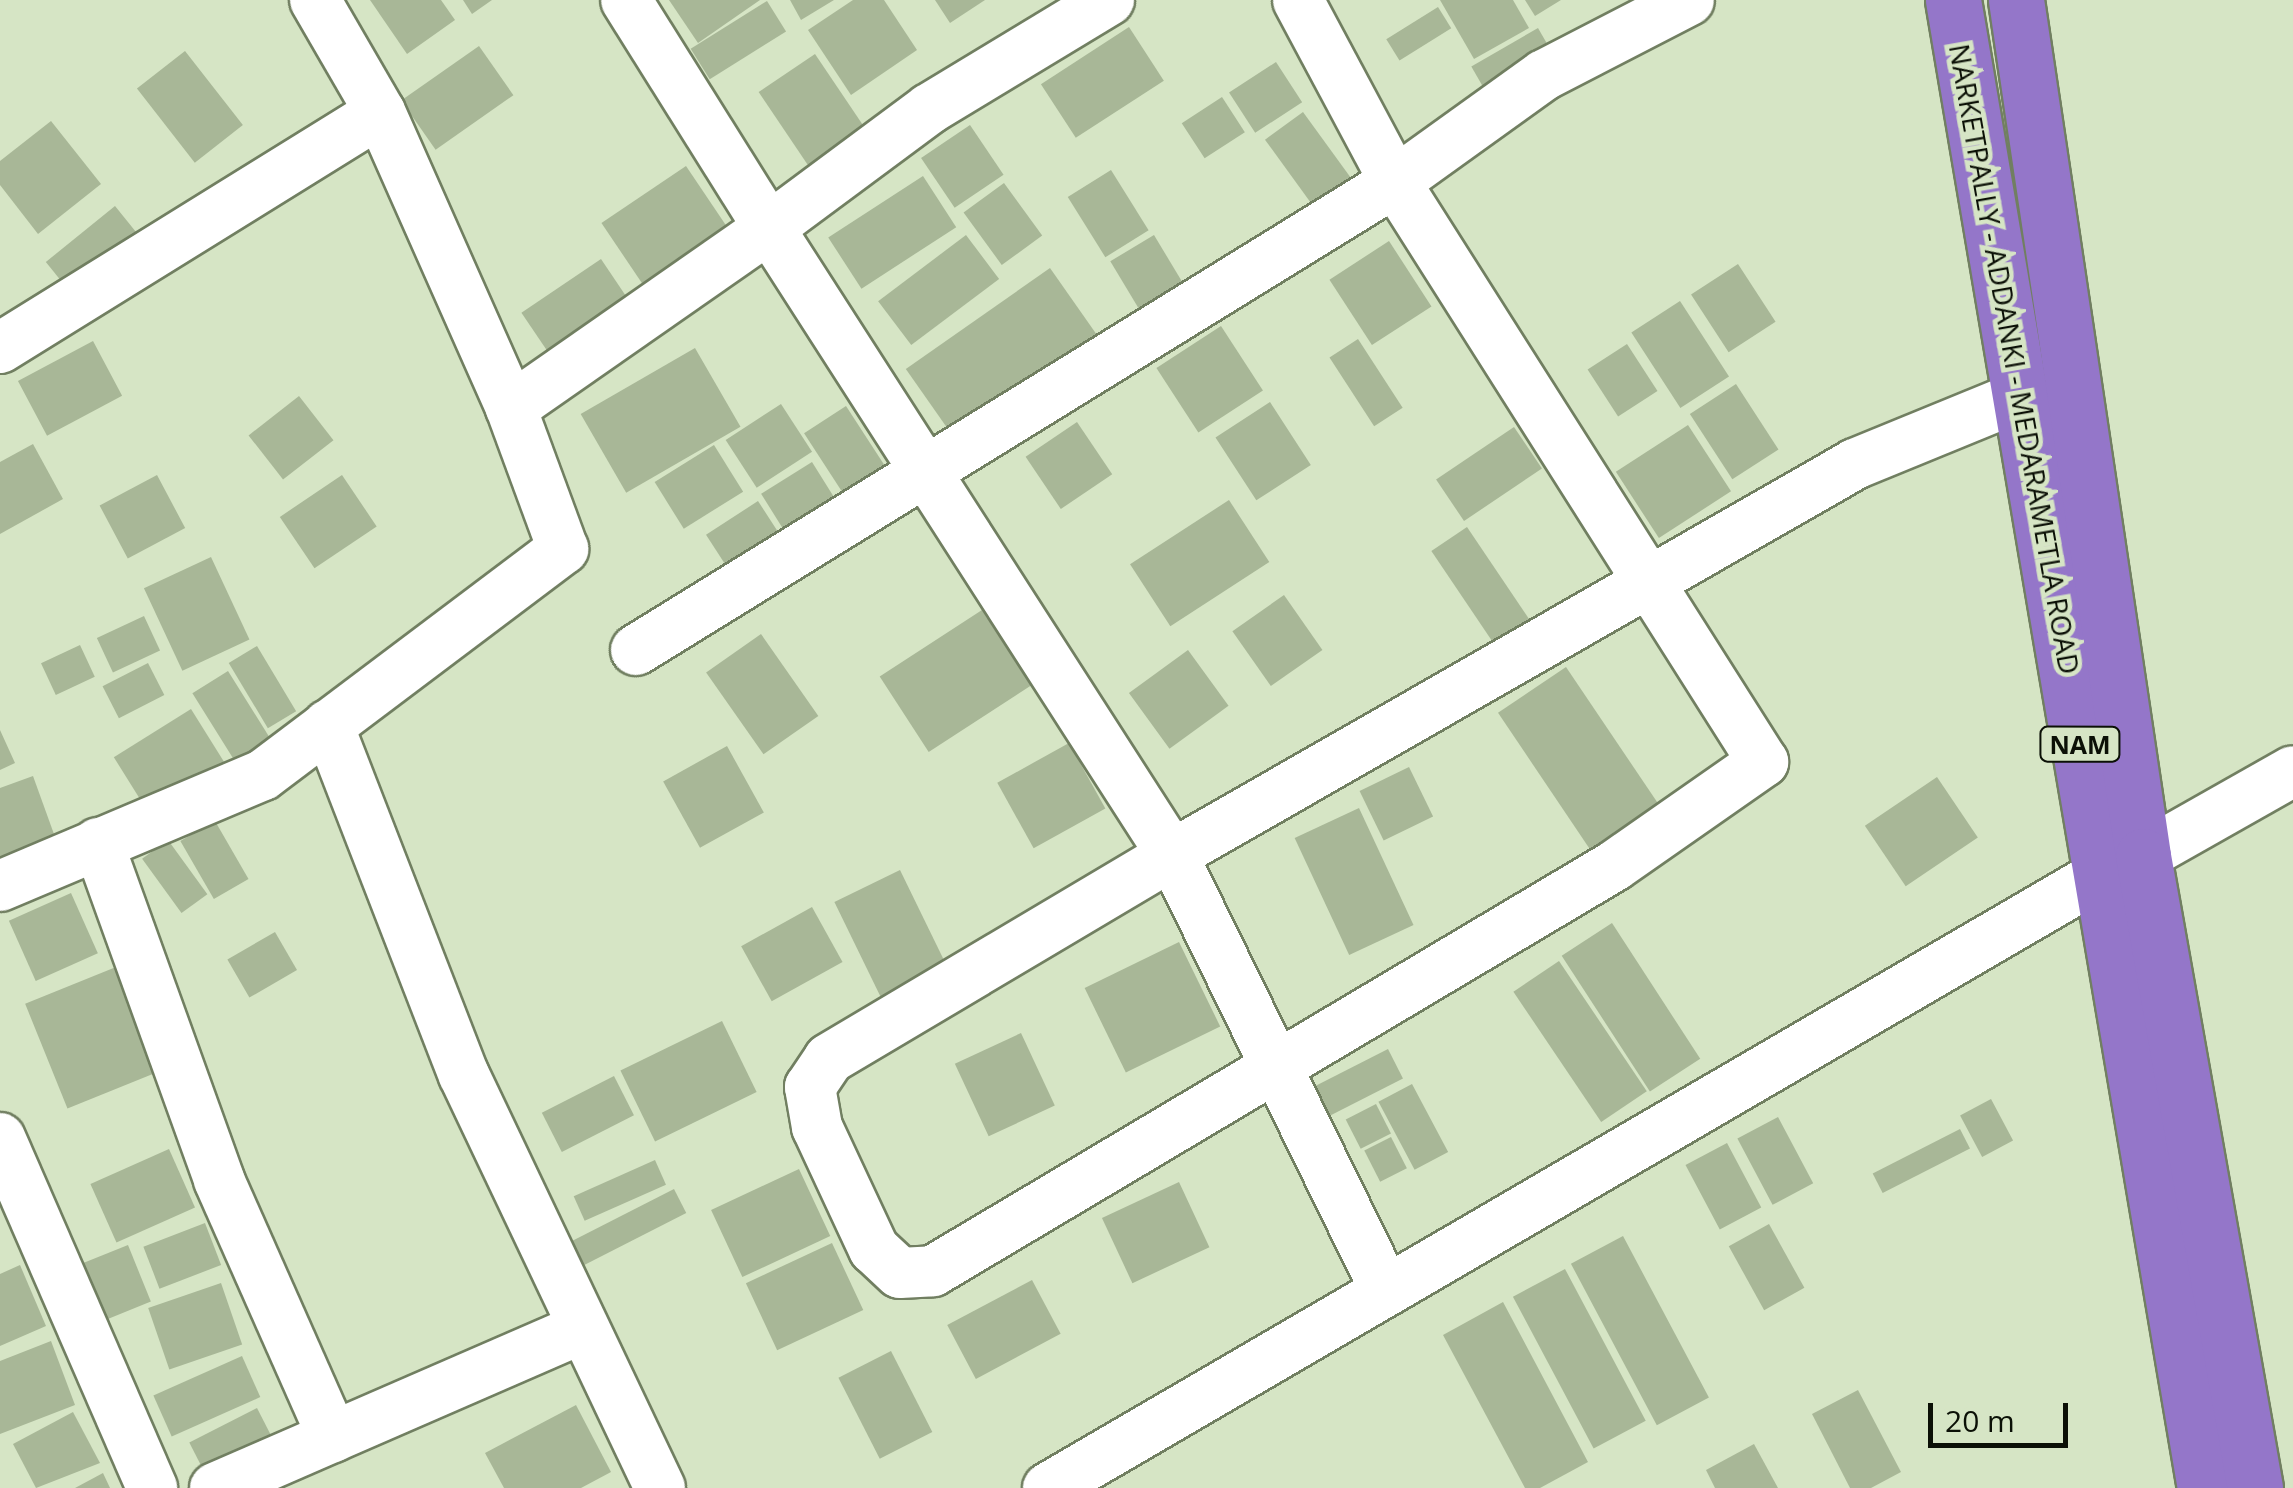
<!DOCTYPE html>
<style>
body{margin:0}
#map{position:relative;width:2293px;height:1488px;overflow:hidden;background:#d6e5c5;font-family:"Open Sans",sans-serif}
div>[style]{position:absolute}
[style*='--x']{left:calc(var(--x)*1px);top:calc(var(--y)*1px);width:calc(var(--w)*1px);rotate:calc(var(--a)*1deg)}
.building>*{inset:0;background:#a8b797;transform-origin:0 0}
.roads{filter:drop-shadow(2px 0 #717f61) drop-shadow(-2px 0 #717f61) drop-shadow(0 2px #717f61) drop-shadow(0 -2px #717f61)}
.street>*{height:50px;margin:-25px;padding:0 25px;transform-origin:25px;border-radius:25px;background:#fff}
.highway>*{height:55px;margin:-27.5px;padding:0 27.5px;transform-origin:27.5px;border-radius:27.5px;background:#9476c9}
span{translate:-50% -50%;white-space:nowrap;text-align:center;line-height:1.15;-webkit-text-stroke:9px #d6e5c5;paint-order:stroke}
.shield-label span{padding:2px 8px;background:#d6e5c5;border:2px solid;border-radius:8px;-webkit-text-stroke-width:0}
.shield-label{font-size:25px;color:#0b1006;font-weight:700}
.street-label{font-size:28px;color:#0b1006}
.scale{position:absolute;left:1928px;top:1403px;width:140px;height:45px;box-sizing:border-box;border:5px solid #0b1006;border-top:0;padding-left:12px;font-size:30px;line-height:35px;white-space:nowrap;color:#0b1006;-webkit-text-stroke:8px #d6e5c5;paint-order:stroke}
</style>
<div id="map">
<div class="building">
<i style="clip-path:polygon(370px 0,441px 0,455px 20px,407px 54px)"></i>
<i style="clip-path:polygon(463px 0,492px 0,472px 14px)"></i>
<i style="clip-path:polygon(669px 0,760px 0,698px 43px)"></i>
<i style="clip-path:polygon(790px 0,834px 0,801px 20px)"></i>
<i style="clip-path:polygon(853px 0,884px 0,917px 50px,851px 95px,808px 30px)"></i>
<i style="clip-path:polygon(935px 0,985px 0,950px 23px)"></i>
<i style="clip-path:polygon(1440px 0,1513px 0,1529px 28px,1474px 59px)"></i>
<i style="clip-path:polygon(1525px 0,1561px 0,1535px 16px)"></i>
<i style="left:767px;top:1px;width:36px;height:90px;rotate:58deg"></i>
<i style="left:1438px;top:7px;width:25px;height:61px;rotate:58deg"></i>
<i style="left:1129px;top:27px;width:64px;height:105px;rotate:57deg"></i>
<i style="left:1538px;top:28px;width:40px;height:77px;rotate:60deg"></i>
<i style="left:479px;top:46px;width:60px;height:95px;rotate:55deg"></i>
<i style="left:185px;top:51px;width:94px;height:61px;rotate:52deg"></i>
<i style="left:815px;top:54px;width:101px;height:68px;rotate:56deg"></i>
<i style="left:1276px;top:62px;width:48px;height:56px;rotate:57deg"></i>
<i style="left:1222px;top:97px;width:42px;height:48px;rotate:57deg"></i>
<i style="left:1303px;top:112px;width:89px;height:47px;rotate:54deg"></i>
<i style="clip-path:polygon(51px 121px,101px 184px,38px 234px,0 185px,0 161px)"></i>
<i style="left:970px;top:125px;width:60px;height:59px;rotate:56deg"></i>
<i style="left:686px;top:166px;width:78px;height:102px;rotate:56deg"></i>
<i style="left:1111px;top:170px;width:71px;height:51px;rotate:58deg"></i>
<i style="left:923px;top:176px;width:61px;height:113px;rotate:57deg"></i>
<i style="left:1004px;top:183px;width:65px;height:50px;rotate:54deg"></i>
<i style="left:115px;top:206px;width:35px;height:89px;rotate:51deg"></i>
<i style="left:966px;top:235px;width:55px;height:110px;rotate:53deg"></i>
<i style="left:1154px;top:235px;width:66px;height:51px;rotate:59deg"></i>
<i style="left:1389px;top:241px;width:78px;height:71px;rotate:57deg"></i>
<i style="left:601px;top:259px;width:53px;height:96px;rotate:56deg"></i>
<i style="left:1738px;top:264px;width:69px;height:56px;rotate:57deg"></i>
<i style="left:1050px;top:268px;width:103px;height:176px;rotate:55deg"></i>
<i style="left:1680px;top:301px;width:90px;height:58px;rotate:57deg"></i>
<i style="left:1221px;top:326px;width:77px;height:77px;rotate:57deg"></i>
<i style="left:1358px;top:339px;width:82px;height:34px;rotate:57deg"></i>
<i style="left:93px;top:341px;width:62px;height:85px;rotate:62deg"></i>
<i style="left:1627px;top:344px;width:56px;height:47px;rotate:57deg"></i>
<i style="left:695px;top:348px;width:91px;height:132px;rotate:60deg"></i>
<i style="left:1736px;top:384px;width:78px;height:55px;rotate:57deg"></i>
<i style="left:299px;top:396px;width:56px;height:64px;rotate:52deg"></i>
<i style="left:1270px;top:402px;width:75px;height:65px;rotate:57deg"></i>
<i style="left:781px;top:404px;width:57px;height:66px;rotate:57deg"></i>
<i style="left:846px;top:406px;width:79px;height:50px;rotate:57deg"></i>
<i style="left:1077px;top:422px;width:63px;height:62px;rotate:56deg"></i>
<i style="left:1688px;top:425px;width:79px;height:86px;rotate:57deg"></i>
<i style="left:1514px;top:427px;width:50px;height:94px;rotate:56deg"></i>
<i style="clip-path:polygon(33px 444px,63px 499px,0 534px,0 462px)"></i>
<i style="left:714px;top:445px;width:55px;height:70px;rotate:58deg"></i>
<i style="left:812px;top:462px;width:54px;height:60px;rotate:58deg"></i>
<i style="left:157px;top:475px;width:60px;height:65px;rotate:62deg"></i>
<i style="left:342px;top:475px;width:62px;height:75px;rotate:56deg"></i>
<i style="left:1229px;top:500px;width:74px;height:118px;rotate:57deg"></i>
<i style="left:758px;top:501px;width:61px;height:62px;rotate:57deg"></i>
<i style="left:1467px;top:527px;width:114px;height:43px;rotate:56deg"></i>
<i style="left:211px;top:557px;width:91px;height:74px;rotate:65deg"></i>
<i style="left:1284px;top:595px;width:67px;height:63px;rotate:55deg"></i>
<i style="left:982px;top:610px;width:90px;height:122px;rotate:57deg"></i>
<i style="left:144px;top:616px;width:38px;height:52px;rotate:65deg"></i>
<i style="left:761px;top:634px;width:100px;height:67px;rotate:55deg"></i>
<i style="left:80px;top:645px;width:35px;height:43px;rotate:65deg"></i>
<i style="left:257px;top:646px;width:76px;height:33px;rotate:59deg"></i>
<i style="left:1188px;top:650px;width:69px;height:73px;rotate:54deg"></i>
<i style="left:148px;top:663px;width:36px;height:51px;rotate:63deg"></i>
<i style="left:1566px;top:667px;width:168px;height:82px;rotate:56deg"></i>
<i style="left:228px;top:671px;width:82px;height:42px;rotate:58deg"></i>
<i style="left:191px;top:709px;width:74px;height:91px;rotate:58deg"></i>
<i style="clip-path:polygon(0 730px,15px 763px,0 770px)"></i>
<i style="left:1069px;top:743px;width:75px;height:82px;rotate:61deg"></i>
<i style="left:727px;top:746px;width:76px;height:73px;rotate:61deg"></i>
<i style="left:1409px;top:767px;width:55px;height:55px;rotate:64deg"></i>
<i style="clip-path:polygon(33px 776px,59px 848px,0 869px,0 788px)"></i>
<i style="left:1937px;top:777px;width:73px;height:87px;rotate:56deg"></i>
<i style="left:1359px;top:808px;width:129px;height:71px;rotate:65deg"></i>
<i style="left:215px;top:821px;width:67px;height:40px;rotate:60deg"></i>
<i style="left:168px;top:840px;width:67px;height:32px;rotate:54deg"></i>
<i style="left:900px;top:870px;width:114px;height:73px;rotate:64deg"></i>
<i style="left:71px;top:893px;width:66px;height:68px;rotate:66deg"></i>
<i style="left:812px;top:907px;width:63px;height:81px;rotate:61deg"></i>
<i style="left:1612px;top:923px;width:162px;height:60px;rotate:57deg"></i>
<i style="left:275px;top:932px;width:44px;height:55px;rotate:60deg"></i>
<i style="left:1179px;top:942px;width:94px;height:105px;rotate:64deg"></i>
<i style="left:1559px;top:961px;width:157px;height:55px;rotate:56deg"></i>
<i style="left:116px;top:967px;width:113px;height:98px;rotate:68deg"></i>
<i style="left:722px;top:1021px;width:79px;height:113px;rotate:64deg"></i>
<i style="left:1021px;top:1033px;width:80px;height:73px;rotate:65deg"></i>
<i style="left:1388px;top:1049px;width:33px;height:86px;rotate:63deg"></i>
<i style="left:614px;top:1076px;width:44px;height:81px;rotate:63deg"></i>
<i style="left:1412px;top:1084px;width:77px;height:38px;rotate:62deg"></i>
<i style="left:1991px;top:1099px;width:47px;height:35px;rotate:62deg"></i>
<i style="left:1376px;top:1104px;width:33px;height:34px;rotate:63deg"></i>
<i style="left:1778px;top:1117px;width:75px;height:46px;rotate:62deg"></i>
<i style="left:1960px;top:1129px;width:22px;height:98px;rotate:63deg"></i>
<i style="left:1391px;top:1137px;width:35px;height:30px;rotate:63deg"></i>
<i style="left:1727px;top:1143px;width:73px;height:47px;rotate:62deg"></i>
<i style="left:169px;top:1149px;width:64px;height:86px;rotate:66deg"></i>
<i style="left:655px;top:1160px;width:27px;height:89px;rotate:66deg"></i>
<i style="left:799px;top:1169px;width:74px;height:97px;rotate:65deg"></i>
<i style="left:1179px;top:1182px;width:72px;height:85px;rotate:65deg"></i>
<i style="left:674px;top:1189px;width:27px;height:115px;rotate:63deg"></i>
<i style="left:205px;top:1223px;width:45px;height:66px;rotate:69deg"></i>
<i style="left:1769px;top:1224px;width:73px;height:46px;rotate:61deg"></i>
<i style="left:1623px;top:1236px;width:183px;height:59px;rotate:62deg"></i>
<i style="left:832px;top:1243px;width:74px;height:95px;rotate:65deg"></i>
<i style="left:128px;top:1245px;width:61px;height:55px;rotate:68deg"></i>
<i style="clip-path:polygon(20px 1265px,46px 1326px,0 1346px,0 1274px)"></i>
<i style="left:1565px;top:1269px;width:172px;height:59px;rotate:62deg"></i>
<i style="left:1032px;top:1280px;width:61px;height:96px;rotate:62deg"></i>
<i style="left:221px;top:1283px;width:65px;height:77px;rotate:71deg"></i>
<i style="clip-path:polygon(1503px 1302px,1588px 1462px,1540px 1488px,1525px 1488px,1443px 1335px)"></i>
<i style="clip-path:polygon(51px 1341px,75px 1405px,0 1434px,0 1361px)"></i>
<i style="left:891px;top:1351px;width:91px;height:59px;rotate:63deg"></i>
<i style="left:242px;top:1356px;width:45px;height:97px;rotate:66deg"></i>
<i style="clip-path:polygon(1858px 1390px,1901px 1472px,1871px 1488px,1850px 1488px,1812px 1414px)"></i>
<i style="clip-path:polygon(576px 1405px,611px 1472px,581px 1488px,504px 1488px,485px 1453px)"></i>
<i style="left:257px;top:1408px;width:31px;height:76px;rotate:63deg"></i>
<i style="clip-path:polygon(73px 1412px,100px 1463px,36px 1488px,13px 1444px)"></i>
<i style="clip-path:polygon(1754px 1444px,1778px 1488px,1715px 1488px,1706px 1470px)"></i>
<i style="clip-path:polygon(103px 1473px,110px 1488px,75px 1488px)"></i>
</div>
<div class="roads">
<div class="street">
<i style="--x:315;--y:0;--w:129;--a:59.9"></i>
<i style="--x:380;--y:112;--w:324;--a:66.1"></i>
<i style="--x:1109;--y:0;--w:210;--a:148.8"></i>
<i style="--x:929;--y:109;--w:199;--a:143.4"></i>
<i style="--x:769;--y:228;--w:745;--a:57.27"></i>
<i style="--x:1172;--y:855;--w:399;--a:149.3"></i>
<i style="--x:829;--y:1059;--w:34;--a:124"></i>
<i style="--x:810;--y:1087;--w:41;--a:80.1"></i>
<i style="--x:817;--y:1127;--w:135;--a:65"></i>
<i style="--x:874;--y:1249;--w:35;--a:43"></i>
<i style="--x:900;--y:1273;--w:33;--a:-3"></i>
<i style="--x:933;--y:1271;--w:792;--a:-30.74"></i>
<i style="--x:1614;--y:866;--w:182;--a:-34.9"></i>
<i style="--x:1763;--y:762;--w:687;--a:-122.39"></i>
<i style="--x:1395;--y:182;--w:206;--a:-118.1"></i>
<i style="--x:0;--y:348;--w:447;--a:-31.8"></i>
<i style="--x:636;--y:650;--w:892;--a:-31.66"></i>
<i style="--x:1395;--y:182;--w:183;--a:-35.7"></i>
<i style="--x:1544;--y:75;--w:163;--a:-27.3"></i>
<i style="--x:328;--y:725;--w:375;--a:68.8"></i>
<i style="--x:464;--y:1075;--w:457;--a:64.6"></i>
<i style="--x:98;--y:843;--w:358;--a:70.2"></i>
<i style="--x:219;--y:1180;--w:281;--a:66.1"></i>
<i style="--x:2143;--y:856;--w:172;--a:-29.5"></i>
<i style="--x:0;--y:886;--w:285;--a:-22.9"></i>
<i style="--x:263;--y:775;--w:376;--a:-37"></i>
<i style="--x:563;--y:549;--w:150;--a:-110.2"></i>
<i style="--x:511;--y:408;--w:315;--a:-34.9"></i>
<i style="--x:769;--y:228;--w:269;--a:-122.1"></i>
<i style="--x:0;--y:1138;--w:382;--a:66.5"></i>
<i style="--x:1386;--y:1291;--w:486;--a:-116.1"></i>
<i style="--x:1172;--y:855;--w:787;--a:-29.79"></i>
<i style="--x:1855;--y:464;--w:179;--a:-22.3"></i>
<i style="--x:215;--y:1488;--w:401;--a:-23.5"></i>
<i style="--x:1048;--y:1488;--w:1218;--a:-30.23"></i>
</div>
<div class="highway">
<i style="--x:1953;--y:0;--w:1509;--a:80.39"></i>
<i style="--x:2016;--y:0;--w:865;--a:81.56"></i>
<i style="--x:2143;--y:856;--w:642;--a:79.95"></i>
</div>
</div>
<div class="shield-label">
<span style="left:2080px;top:744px">NAM</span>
</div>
<div class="street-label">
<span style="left:2015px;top:359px;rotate:80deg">NARKETPALLY - ADDANKI - MEDARAMETLA ROAD</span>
</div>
<div class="scale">20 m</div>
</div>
